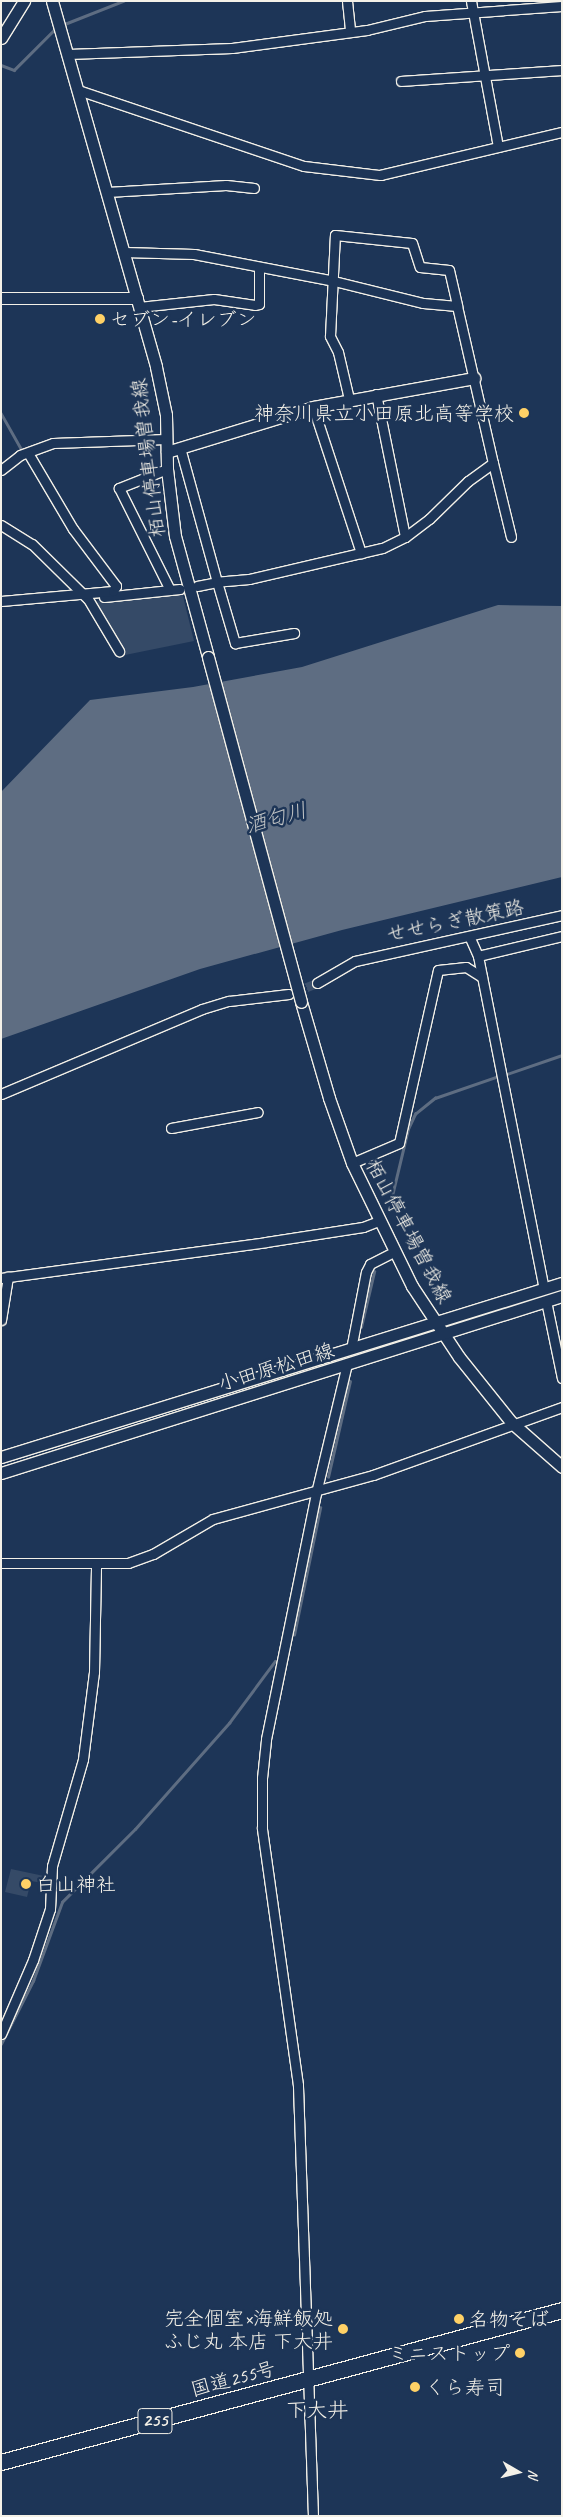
<!DOCTYPE html>
<meta charset="utf-8">
<style>
body{margin:0}
#map{position:relative;width:563px;height:2517px;overflow:hidden;background:#1d3557;font-family:Caveat,"Klee One",sans-serif}
div>[style]{position:absolute}
[style*='--x']{left:calc(var(--x)*1px);top:calc(var(--y)*1px);width:calc(var(--w)*1px);rotate:calc(var(--a)*1deg)}
.green>*{inset:0;background:#354a67}
.water>*{inset:0;background:#5e6d82}
.stream>*{height:2.5px;margin:-1.25px;padding:0 1.25px;transform-origin:1.25px;border-radius:1.25px;background:#5e6d82}
.street-tunnel>*{height:9px;margin-top:-4.5px;transform-origin:0;background:repeating-linear-gradient(90deg,#3d516d 0 9px,transparent 0 13.5px)}
.roads{filter:drop-shadow(1px 0 #f4f1e8) drop-shadow(-1px 0 #f4f1e8) drop-shadow(0 1px #f4f1e8) drop-shadow(0 -1px #f4f1e8)}
.street>*{height:9px;margin:-4.5px;padding:0 4.5px;transform-origin:4.5px;border-radius:4.5px;background:#1d3557}
.secondary>*{height:11px;margin:-5.5px;padding:0 5.5px;transform-origin:5.5px;border-radius:5.5px;background:#1d3557}
.highway>*{height:15px;margin:-7.5px;padding:0 7.5px;transform-origin:7.5px;border-radius:7.5px;background:#1d3557}
.bridges{filter:drop-shadow(1px 0 #f4f1e8) drop-shadow(-1px 0 #f4f1e8) drop-shadow(0 1px #f4f1e8) drop-shadow(0 -1px #f4f1e8)}
.secondary-bridge>*{height:11px;margin:-5.5px;padding:0 5.5px;transform-origin:5.5px;border-radius:5.5px;background:#1d3557}
.dots>*{width:14px;height:14px;translate:-50% -50%;box-sizing:border-box;border:2px solid #1d3557;border-radius:50%}
span{translate:-50% -50%;white-space:nowrap;text-align:center;line-height:1.15;-webkit-text-stroke:5px #1d3557;paint-order:stroke}
.shield-label span{padding:1px 4px;background:#1d3557;border:1px solid;border-radius:4px;-webkit-text-stroke-width:0}
.shield-label{font-size:19px;color:#f4f1e8;font-weight:700}
.poi-label{font-size:20px;color:#f4f1e8}
.left{translate:0 -50%;text-align:left}
.right{translate:-100% -50%;text-align:right}
.street-label{font-size:20px;color:#f4f1e8}
.water-label{font-size:21px;color:#c0c3c4;font-style:italic}
.neighbourhood-label{font-size:21px;color:#f4f1e8}
.frame{position:absolute;inset:0;border:2px solid #f4f1e8;pointer-events:none}
.north{position:absolute;left:493px;top:2447px;width:50px;height:50px;-webkit-text-stroke:4px #1d3557;paint-order:stroke;rotate:98deg;font-size:14px;font-weight:700;line-height:20px;text-align:center;color:#f4f1e8}
.north::after{content:'';display:block;margin:auto;width:18px;height:22px;background:#f4f1e8;clip-path:polygon(50% 0,100% 100%,50% 72%,0 100%)}
</style>
<div id="map">
<div class="green">
<i style="clip-path:polygon(182px 592px,194px 641px,125px 655px,93px 602px)"></i>
<i style="clip-path:polygon(11px 1869px,44px 1876px,43px 1883px,31px 1881px,27px 1897px,5px 1892px)"></i>
</div>
<div class="water">
<i style="clip-path:polygon(498px 605px,562px 606px,562px 877px,342px 930px,200px 969px,1px 1039px,1px 792px,90px 700px,193px 687px,302px 667px)"></i>
</div>
<div class="stream">
<i style="--x:62;--y:25;--w:66;--a:-21.5"></i>
<i style="--x:1;--y:65;--w:14;--a:21"></i>
<i style="--x:14;--y:70;--w:58;--a:-45"></i>
<i style="--x:1;--y:413;--w:45;--a:60.6"></i>
<i style="--x:504;--y:1075;--w:61;--a:-19"></i>
<i style="--x:390;--y:1204;--w:77;--a:-76.5"></i>
<i style="--x:408;--y:1129;--w:17;--a:-65"></i>
<i style="--x:415;--y:1114;--w:26;--a:-39"></i>
<i style="--x:435;--y:1098;--w:68;--a:-19"></i>
<i style="--x:361;--y:1327;--w:57;--a:-76.7"></i>
<i style="--x:328;--y:1477;--w:98;--a:-77.1"></i>
<i style="--x:294;--y:1635;--w:130;--a:-78.4"></i>
<i style="--x:1;--y:2044;--w:71;--a:-63.1"></i>
<i style="--x:33;--y:1981;--w:84;--a:-69.8"></i>
<i style="--x:62;--y:1902;--w:103;--a:-45"></i>
<i style="--x:135;--y:1829;--w:142;--a:-48.4"></i>
<i style="--x:229;--y:1723;--w:77;--a:-53.4"></i>
</div>
<div class="street-tunnel">
<i style="--x:294;--y:992;--w:25;--a:-21"></i>
</div>
<div class="roads">
<div class="street">
<i style="--x:347;--y:1;--w:31;--a:84"></i>
<i style="--x:471;--y:1;--w:148;--a:79.5"></i>
<i style="--x:68;--y:54;--w:164;--a:-2.1"></i>
<i style="--x:232;--y:48;--w:136;--a:-7.6"></i>
<i style="--x:367;--y:30;--w:60;--a:-13.6"></i>
<i style="--x:425;--y:16;--w:137;--a:-4.2"></i>
<i style="--x:401;--y:81;--w:161;--a:-3.9"></i>
<i style="--x:78;--y:90;--w:238;--a:18.6"></i>
<i style="--x:304;--y:166;--w:77;--a:6.8"></i>
<i style="--x:380;--y:175;--w:187;--a:-13.3"></i>
<i style="--x:107;--y:192;--w:119;--a:-3.4"></i>
<i style="--x:226;--y:185;--w:28;--a:6"></i>
<i style="--x:124;--y:252;--w:70;--a:1.6"></i>
<i style="--x:194;--y:254;--w:143;--a:10.9"></i>
<i style="--x:334;--y:281;--w:92;--a:13.9"></i>
<i style="--x:423;--y:303;--w:34;--a:5"></i>
<i style="--x:457;--y:306;--w:161;--a:77.1"></i>
<i style="--x:493;--y:463;--w:31;--a:144"></i>
<i style="--x:468;--y:481;--w:54;--a:135.7"></i>
<i style="--x:429;--y:519;--w:30;--a:143"></i>
<i style="--x:405;--y:537;--w:25;--a:154"></i>
<i style="--x:382;--y:548;--w:137;--a:166.9"></i>
<i style="--x:249;--y:579;--w:32;--a:175"></i>
<i style="--x:217;--y:582;--w:139;--a:-105.4"></i>
<i style="--x:139;--y:307;--w:75;--a:-6.1"></i>
<i style="--x:214;--y:299;--w:41;--a:8.3"></i>
<i style="--x:255;--y:305;--w:4;--a:-14"></i>
<i style="--x:259;--y:304;--w:37;--a:-90"></i>
<i style="--x:376;--y:394;--w:146;--a:78.5"></i>
<i style="--x:349;--y:399;--w:48;--a:-103.2"></i>
<i style="--x:338;--y:352;--w:18;--a:-117"></i>
<i style="--x:330;--y:336;--w:101;--a:-87.2"></i>
<i style="--x:335;--y:235;--w:77;--a:5.9"></i>
<i style="--x:412;--y:243;--w:25;--a:72"></i>
<i style="--x:420;--y:267;--w:29;--a:6"></i>
<i style="--x:449;--y:270;--w:37;--a:77"></i>
<i style="--x:313;--y:407;--w:154;--a:71.8"></i>
<i style="--x:493;--y:463;--w:76;--a:76.3"></i>
<i style="--x:167;--y:469;--w:52;--a:158.4"></i>
<i style="--x:119;--y:488;--w:114;--a:63.4"></i>
<i style="--x:1;--y:470;--w:24;--a:-38"></i>
<i style="--x:20;--y:455;--w:35;--a:-20"></i>
<i style="--x:53;--y:443;--w:113;--a:-2"></i>
<i style="--x:1;--y:525;--w:36;--a:32"></i>
<i style="--x:32;--y:544;--w:78;--a:44.5"></i>
<i style="--x:88;--y:599;--w:61;--a:59.2"></i>
<i style="--x:197;--y:586;--w:20;--a:-11"></i>
<i style="--x:217;--y:582;--w:64;--a:73.6"></i>
<i style="--x:235;--y:643;--w:60;--a:-9.6"></i>
<i style="--x:104;--y:597;--w:76;--a:-6"></i>
<i style="--x:1;--y:601;--w:112;--a:-5.1"></i>
<i style="--x:113;--y:591;--w:6;--a:-59"></i>
<i style="--x:116;--y:586;--w:71;--a:-127"></i>
<i style="--x:73;--y:529;--w:88;--a:-120.6"></i>
<i style="--x:470;--y:938;--w:20;--a:66"></i>
<i style="--x:478;--y:956;--w:338;--a:78.8"></i>
<i style="--x:478;--y:956;--w:86;--a:-13.4"></i>
<i style="--x:317;--y:983;--w:44;--a:-30.1"></i>
<i style="--x:355;--y:961;--w:212;--a:-12.5"></i>
<i style="--x:1;--y:1094;--w:218;--a:-22.9"></i>
<i style="--x:202;--y:1009;--w:28;--a:-17"></i>
<i style="--x:229;--y:1001;--w:60;--a:-6.7"></i>
<i style="--x:171;--y:1128;--w:88;--a:-10.4"></i>
<i style="--x:352;--y:1163;--w:51;--a:-23.1"></i>
<i style="--x:399;--y:1143;--w:177;--a:-77.3"></i>
<i style="--x:438;--y:970;--w:28;--a:-6"></i>
<i style="--x:466;--y:967;--w:19;--a:32"></i>
<i style="--x:1;--y:1278;--w:267;--a:-7.7"></i>
<i style="--x:266;--y:1242;--w:98;--a:-8.8"></i>
<i style="--x:363;--y:1227;--w:17;--a:-21"></i>
<i style="--x:546;--y:1301;--w:79;--a:78.3"></i>
<i style="--x:1;--y:1320;--w:44;--a:-80.8"></i>
<i style="--x:351;--y:1349;--w:78;--a:-79"></i>
<i style="--x:366;--y:1272;--w:9;--a:-63"></i>
<i style="--x:370;--y:1264;--w:27;--a:-27"></i>
<i style="--x:1;--y:1563;--w:127;--a:0"></i>
<i style="--x:128;--y:1563;--w:27;--a:-20"></i>
<i style="--x:153;--y:1554;--w:69;--a:-30.3"></i>
<i style="--x:213;--y:1519;--w:166;--a:-15.4"></i>
<i style="--x:373;--y:1475;--w:201;--a:-19.8"></i>
<i style="--x:1;--y:2034;--w:81;--a:-66.6"></i>
<i style="--x:33;--y:1960;--w:54;--a:-71.6"></i>
<i style="--x:50;--y:1909;--w:43;--a:-87.3"></i>
<i style="--x:52;--y:1866;--w:111;--a:-73.8"></i>
<i style="--x:83;--y:1759;--w:88;--a:-82.8"></i>
<i style="--x:94;--y:1672;--w:108;--a:-88.9"></i>
<i style="--x:313;--y:2516;--w:431;--a:-92"></i>
<i style="--x:298;--y:2085;--w:260;--a:-98"></i>
<i style="--x:262;--y:1828;--w:50;--a:-90"></i>
<i style="--x:262;--y:1778;--w:39;--a:-84"></i>
<i style="--x:266;--y:1739;--w:251;--a:-78.5"></i>
<i style="--x:316;--y:1493;--w:133;--a:-76.5"></i>
</div>
<div class="secondary">
<i style="--x:52;--y:1;--w:380;--a:74.1"></i>
<i style="--x:156;--y:367;--w:49;--a:78.2"></i>
<i style="--x:166;--y:415;--w:54;--a:88.9"></i>
<i style="--x:167;--y:469;--w:67;--a:83.2"></i>
<i style="--x:175;--y:536;--w:125;--a:74.7"></i>
<i style="--x:1;--y:38;--w:44;--a:-58.1"></i>
<i style="--x:1;--y:298;--w:136;--a:0"></i>
<i style="--x:167;--y:452;--w:153;--a:-17.1"></i>
<i style="--x:313;--y:407;--w:164;--a:-10.2"></i>
<i style="--x:301;--y:1002;--w:100;--a:73.7"></i>
<i style="--x:329;--y:1098;--w:69;--a:70.5"></i>
<i style="--x:352;--y:1163;--w:137;--a:64"></i>
<i style="--x:412;--y:1286;--w:85;--a:56.5"></i>
<i style="--x:459;--y:1357;--w:83;--a:51.3"></i>
<i style="--x:511;--y:1422;--w:68;--a:41.4"></i>
<i style="--x:1;--y:1457;--w:587;--a:-17.23"></i>
<i style="--x:1;--y:1473;--w:588;--a:-17.51"></i>
</div>
<div class="highway">
<i style="--x:1;--y:2462;--w:581;--a:-15.16"></i>
</div>
</div>
<div class="bridges">
<div class="secondary-bridge">
<i style="--x:208;--y:657;--w:357;--a:74.9"></i>
</div>
</div>
<div class="dots">
<i style="left:100px;top:319px;background:#ffd166"></i>
<i style="left:524px;top:413px;background:#ffd166"></i>
<i style="left:26px;top:1884px;background:#ffd166"></i>
<i style="left:459px;top:2319px;background:#ffd166"></i>
<i style="left:343px;top:2329px;background:#ffd166"></i>
<i style="left:520px;top:2353px;background:#ffd166"></i>
<i style="left:415px;top:2387px;background:#ffd166"></i>
</div>
<div class="shield-label">
<span style="left:155px;top:2421px">255</span>
</div>
<div class="poi-label">
<span class="left" style="left:110px;top:319px">セブン-イレブン</span>
<span class="right" style="left:514px;top:413px">神奈川県立小田原北高等学校</span>
<span class="left" style="left:36px;top:1884px">白山神社</span>
<span class="right" style="left:333px;top:2330px">完全個室×海鮮飯処<br>ふじ丸 本店 下大井</span>
<span class="left" style="left:469px;top:2319px">名物そば</span>
<span class="right" style="left:510px;top:2353px">ミニストップ</span>
<span class="left" style="left:425px;top:2387px">くら寿司</span>
</div>
<div class="street-label">
<span style="left:148px;top:458px;rotate:-97deg">栢山停車場曽我線</span>
<span style="left:455px;top:921px;rotate:-12deg">せせらぎ散策路</span>
<span style="left:409px;top:1231px;rotate:62deg">栢山停車場曽我線</span>
<span style="left:276px;top:1367px;rotate:-17deg">小田原松田線</span>
<span style="left:233px;top:2379px;rotate:-15deg">国道255号</span>
</div>
<div class="water-label">
<span style="left:276px;top:818px;rotate:-16deg">酒匂川</span>
</div>
<div class="neighbourhood-label">
<span style="left:317px;top:2410px">下大井</span>
</div>
<div class="frame"></div>
<div class="north">N</div>
</div>
